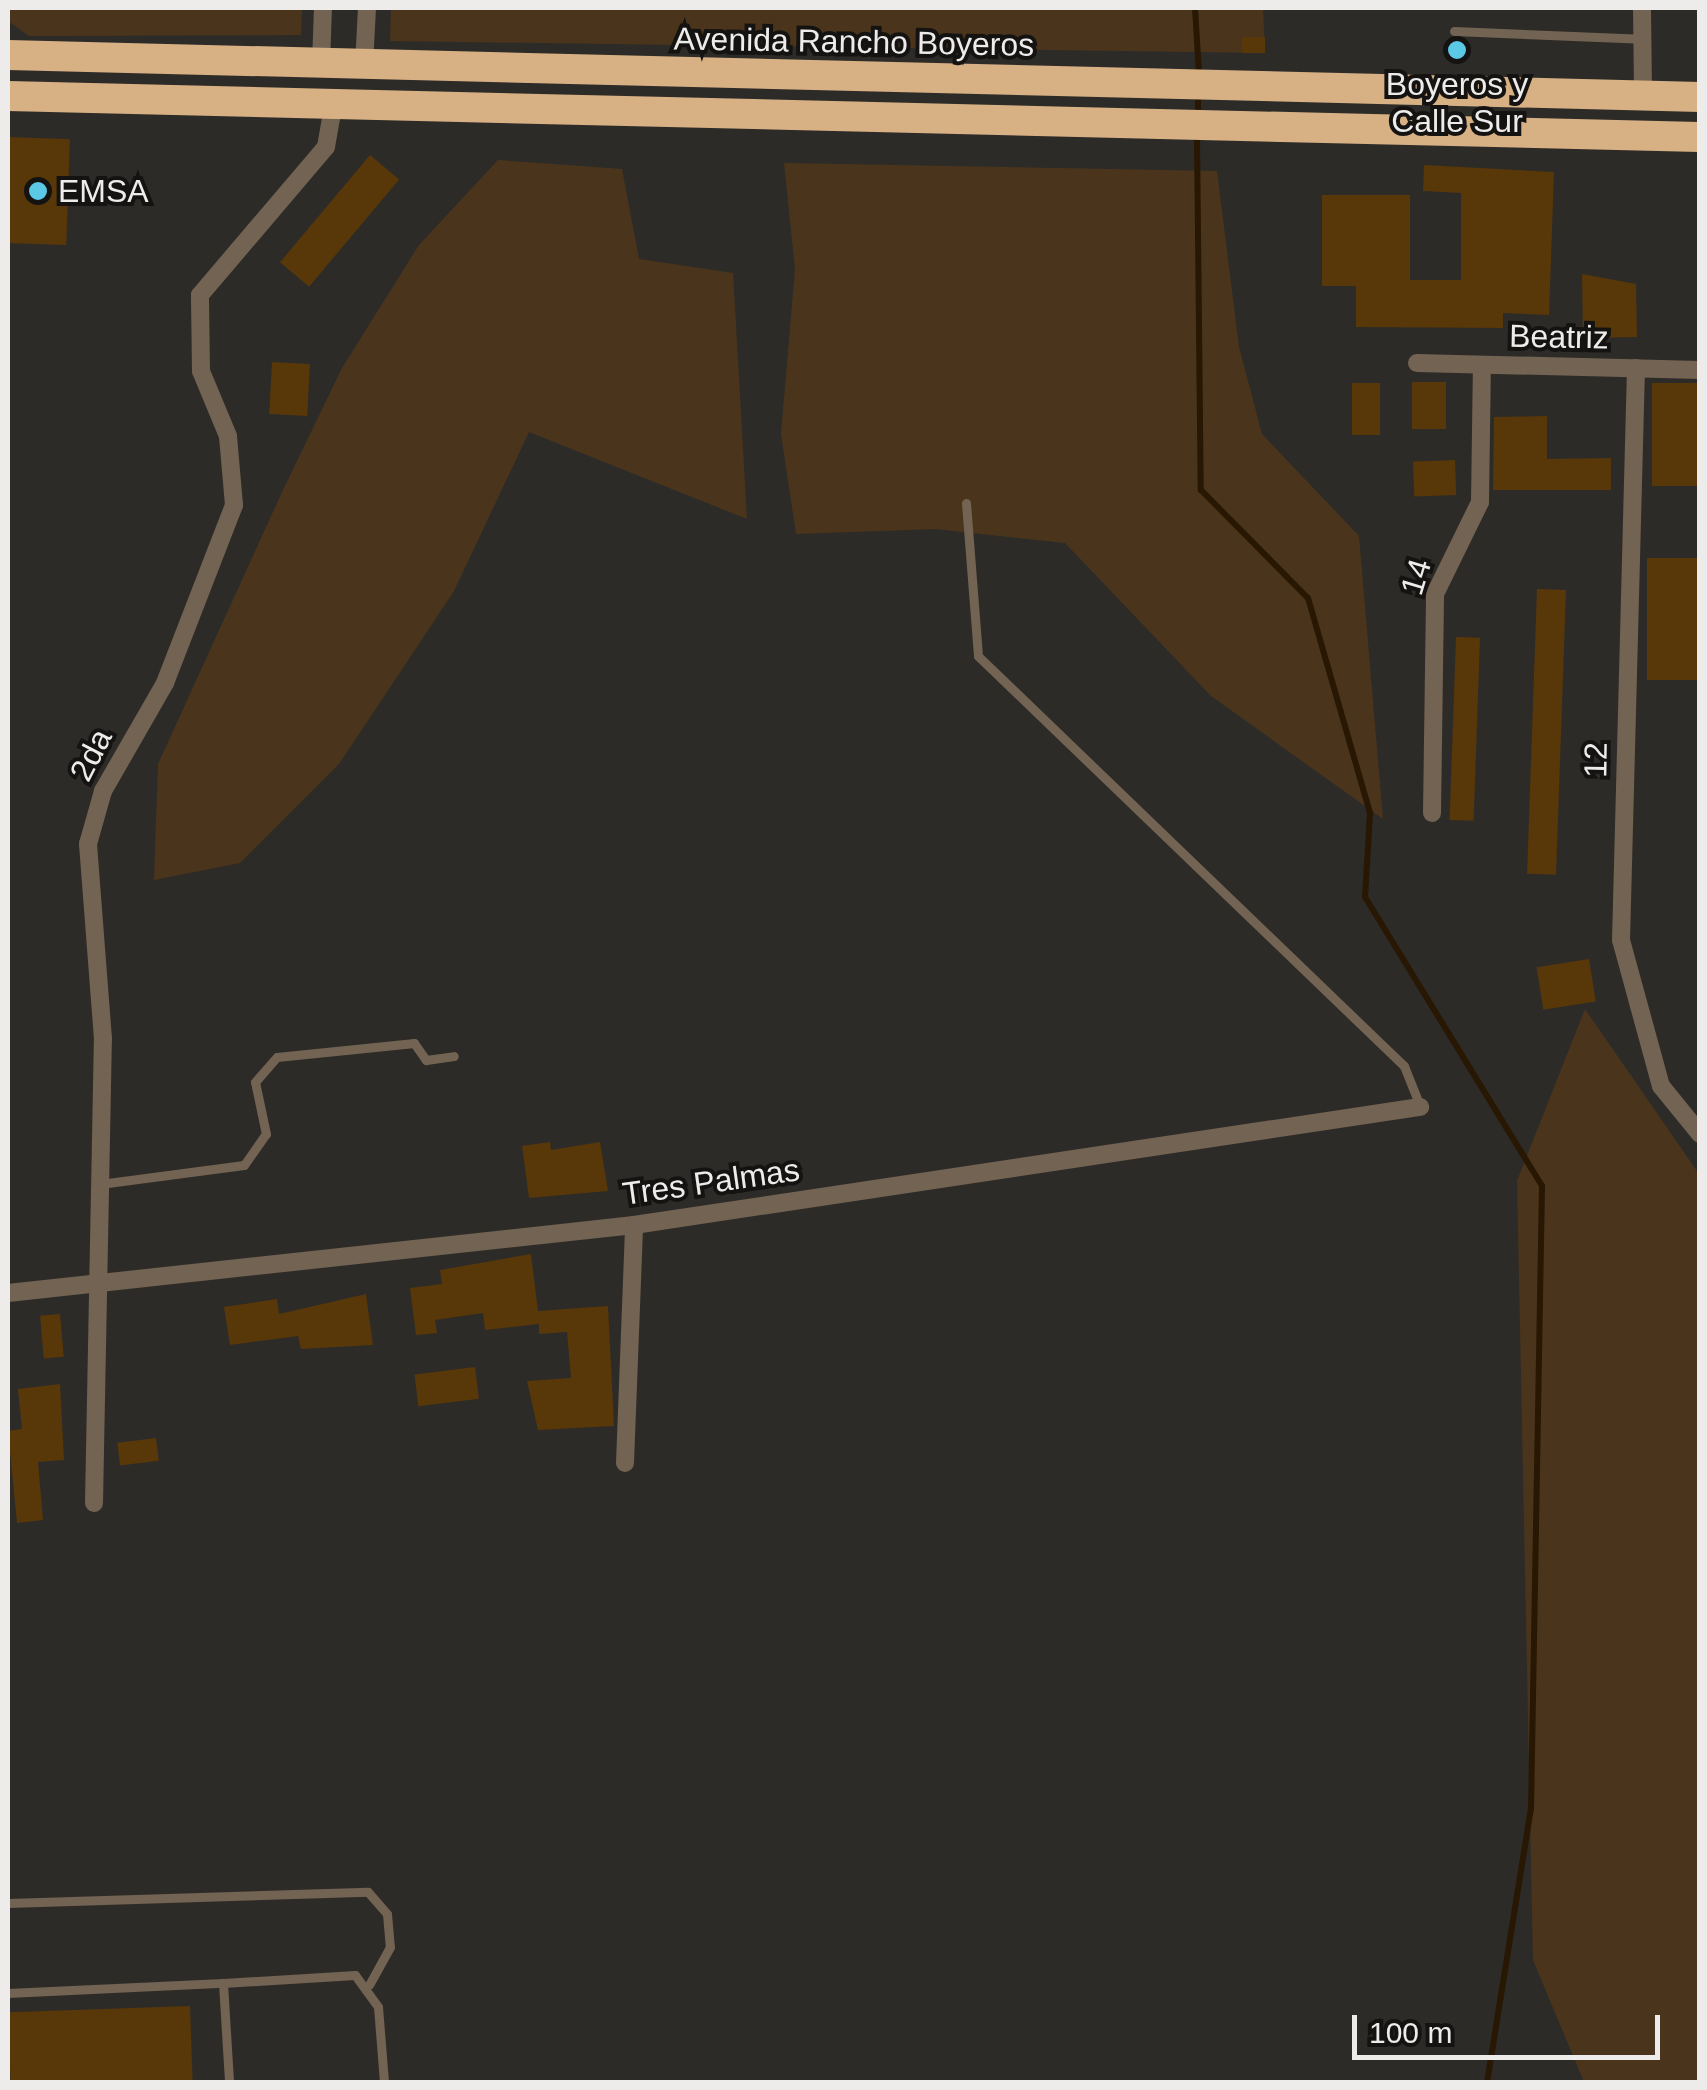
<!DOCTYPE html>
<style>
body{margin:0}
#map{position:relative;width:1707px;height:2090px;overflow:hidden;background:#2d2b28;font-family:Arial,sans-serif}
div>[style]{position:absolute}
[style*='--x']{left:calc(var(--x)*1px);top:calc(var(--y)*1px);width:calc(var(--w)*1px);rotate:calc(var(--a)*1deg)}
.green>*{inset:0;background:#4a351c}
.stream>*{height:6px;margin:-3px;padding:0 3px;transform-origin:3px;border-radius:3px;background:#281702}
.building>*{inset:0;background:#583709;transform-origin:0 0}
.lane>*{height:9px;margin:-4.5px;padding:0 4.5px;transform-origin:4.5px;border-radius:4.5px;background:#736352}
.street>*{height:18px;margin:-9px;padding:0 9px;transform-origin:9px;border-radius:9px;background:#736352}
.highway>*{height:30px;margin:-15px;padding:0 15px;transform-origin:15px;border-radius:15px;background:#d7b084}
.dots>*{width:28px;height:28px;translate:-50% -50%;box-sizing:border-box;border:5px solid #141312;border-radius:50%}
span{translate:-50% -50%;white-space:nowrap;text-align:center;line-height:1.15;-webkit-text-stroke:8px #141312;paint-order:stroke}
.street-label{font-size:32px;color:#edecea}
.poi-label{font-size:32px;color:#edecea}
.left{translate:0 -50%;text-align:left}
.frame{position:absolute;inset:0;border:10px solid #edecea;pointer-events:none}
.scale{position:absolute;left:1352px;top:2015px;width:308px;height:45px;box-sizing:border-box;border:5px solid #edecea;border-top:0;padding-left:12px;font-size:30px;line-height:35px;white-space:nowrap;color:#edecea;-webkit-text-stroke:8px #141312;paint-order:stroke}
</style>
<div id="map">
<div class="green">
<i style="clip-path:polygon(8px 8px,302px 8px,301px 35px,29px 36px,8px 21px)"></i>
<i style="clip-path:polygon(391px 8px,1263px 8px,1265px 53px,390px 41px)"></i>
<i style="clip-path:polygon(498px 160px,622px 169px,639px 259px,733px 273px,747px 519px,529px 432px,454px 591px,339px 764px,240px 863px,154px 880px,158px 764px,283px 490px,342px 368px,419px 245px)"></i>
<i style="clip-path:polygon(784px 163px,1217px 171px,1239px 347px,1262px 434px,1359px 536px,1383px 819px,1211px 696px,1065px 543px,935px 529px,796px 534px,781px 434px,795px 269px)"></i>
<i style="clip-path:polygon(1585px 1009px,1699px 1174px,1699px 2082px,1584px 2082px,1533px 1960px,1517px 1181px)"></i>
</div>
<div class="stream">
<i style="--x:1195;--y:8;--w:65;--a:86.5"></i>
<i style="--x:1198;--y:118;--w:27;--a:-90"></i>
<i style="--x:1197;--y:136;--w:354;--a:89.4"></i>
<i style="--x:1201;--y:490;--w:152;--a:45.3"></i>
<i style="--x:1308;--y:598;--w:224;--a:73.9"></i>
<i style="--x:1370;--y:813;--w:84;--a:93.4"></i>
<i style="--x:1365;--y:897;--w:339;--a:58.5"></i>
<i style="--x:1542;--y:1186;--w:622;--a:91.01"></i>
<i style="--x:1531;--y:1808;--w:278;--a:99.1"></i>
</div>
<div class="building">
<i style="left:1242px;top:37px;width:23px;height:16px"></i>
<i style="left:8px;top:137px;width:62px;height:106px;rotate:2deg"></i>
<i style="left:370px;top:155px;width:38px;height:140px;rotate:40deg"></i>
<i style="clip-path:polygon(1424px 165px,1554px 172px,1549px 315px,1503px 313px,1503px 328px,1356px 327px,1356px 286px,1322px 286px,1322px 195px,1410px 195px,1410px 280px,1461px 280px,1461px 193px,1423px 191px)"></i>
<i style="clip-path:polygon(1582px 274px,1636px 284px,1637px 337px,1583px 338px)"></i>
<i style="left:272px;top:362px;width:38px;height:52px;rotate:3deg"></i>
<i style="left:1412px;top:382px;width:34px;height:47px"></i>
<i style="left:1352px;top:383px;width:28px;height:52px"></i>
<i style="left:1700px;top:383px;width:103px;height:48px;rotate:90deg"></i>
<i style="clip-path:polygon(1547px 416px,1547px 459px,1611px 458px,1611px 490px,1493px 490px,1494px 417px)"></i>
<i style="left:1455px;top:460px;width:35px;height:42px;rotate:88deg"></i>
<i style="left:1700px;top:558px;width:122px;height:53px;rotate:90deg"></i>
<i style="left:1537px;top:589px;width:29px;height:285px;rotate:2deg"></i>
<i style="left:1456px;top:637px;width:24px;height:183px;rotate:2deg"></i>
<i style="left:1589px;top:959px;width:43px;height:53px;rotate:81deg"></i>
<i style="clip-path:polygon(550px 1142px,551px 1150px,600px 1142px,608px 1191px,529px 1198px,522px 1146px)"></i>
<i style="clip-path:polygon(531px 1254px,538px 1311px,608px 1306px,614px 1426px,538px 1430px,527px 1381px,571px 1378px,567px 1332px,539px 1334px,539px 1324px,485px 1330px,483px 1313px,435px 1320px,437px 1333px,416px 1335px,410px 1288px,442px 1284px,440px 1270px)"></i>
<i style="clip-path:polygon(366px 1294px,373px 1345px,301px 1349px,298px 1336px,230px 1345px,224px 1307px,277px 1299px,279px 1314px)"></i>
<i style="left:60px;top:1314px;width:43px;height:20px;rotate:85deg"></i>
<i style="left:475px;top:1367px;width:32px;height:61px;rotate:83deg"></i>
<i style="clip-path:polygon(60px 1384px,64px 1460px,38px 1462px,43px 1520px,17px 1523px,8px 1431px,22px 1429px,18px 1389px)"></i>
<i style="left:156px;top:1438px;width:23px;height:39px;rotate:83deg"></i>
<i style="left:190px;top:2006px;width:76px;height:182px;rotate:88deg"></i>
</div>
<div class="lane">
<i style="--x:1454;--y:31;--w:187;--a:2.4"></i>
<i style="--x:966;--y:503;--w:153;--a:85.5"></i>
<i style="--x:978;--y:656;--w:591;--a:43.9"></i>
<i style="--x:1404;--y:1066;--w:43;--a:68.2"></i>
<i style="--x:100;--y:1184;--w:145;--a:-7.5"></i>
<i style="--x:244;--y:1165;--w:38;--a:-55"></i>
<i style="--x:266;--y:1134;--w:53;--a:-101.9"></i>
<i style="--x:255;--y:1082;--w:33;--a:-49"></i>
<i style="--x:277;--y:1057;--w:138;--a:-5.8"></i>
<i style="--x:414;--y:1043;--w:21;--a:55"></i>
<i style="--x:426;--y:1060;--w:28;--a:-8"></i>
<i style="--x:8;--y:1903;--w:360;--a:-1.8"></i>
<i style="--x:368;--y:1892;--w:29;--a:49"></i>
<i style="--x:387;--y:1914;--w:33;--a:85"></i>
<i style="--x:390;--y:1947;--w:43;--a:118.9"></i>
<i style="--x:223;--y:1983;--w:132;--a:-3.5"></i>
<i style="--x:355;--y:1975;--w:39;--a:54"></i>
<i style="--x:378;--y:2007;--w:75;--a:85.4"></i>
<i style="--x:8;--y:1993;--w:215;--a:-2.7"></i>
<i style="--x:223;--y:1983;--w:99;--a:86.5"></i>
</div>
<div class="street">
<i style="--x:1642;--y:8;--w:88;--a:89.3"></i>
<i style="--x:321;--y:64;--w:56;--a:-88"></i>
<i style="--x:364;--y:65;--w:57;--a:-87"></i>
<i style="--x:1417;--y:363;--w:283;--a:1.4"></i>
<i style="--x:1636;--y:368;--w:572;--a:91.5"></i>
<i style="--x:1621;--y:940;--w:151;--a:74.7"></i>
<i style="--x:1661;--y:1086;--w:62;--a:50.9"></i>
<i style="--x:1432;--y:813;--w:219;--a:-89.2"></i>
<i style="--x:1435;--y:594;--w:102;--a:-63.9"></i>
<i style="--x:1480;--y:502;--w:136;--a:-89.2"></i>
<i style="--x:8;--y:1293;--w:630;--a:-6.2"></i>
<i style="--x:634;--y:1225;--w:795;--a:-8.54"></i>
<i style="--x:625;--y:1463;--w:238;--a:-87.8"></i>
<i style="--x:94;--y:1503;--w:464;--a:-88.9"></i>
<i style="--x:103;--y:1039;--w:196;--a:-94.4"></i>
<i style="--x:88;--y:844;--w:55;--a:-74.2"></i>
<i style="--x:103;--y:791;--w:125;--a:-60.1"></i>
<i style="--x:165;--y:683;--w:191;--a:-68.8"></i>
<i style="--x:234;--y:505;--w:69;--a:-95"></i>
<i style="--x:228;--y:436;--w:70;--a:-112.6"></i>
<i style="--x:201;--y:371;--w:76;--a:-90.8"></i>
<i style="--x:200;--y:295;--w:194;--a:-49.6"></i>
<i style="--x:326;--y:147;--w:41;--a:-80.1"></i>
</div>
<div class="highway">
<i style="--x:8;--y:55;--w:1693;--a:1.42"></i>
<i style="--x:8;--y:96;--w:1692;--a:1.39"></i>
</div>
<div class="dots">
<i style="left:1457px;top:50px;background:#5bc8e6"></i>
<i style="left:38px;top:191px;background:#5bc8e6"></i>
</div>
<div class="street-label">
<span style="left:854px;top:42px;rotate:1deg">Avenida Rancho Boyeros</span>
<span style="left:1559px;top:337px;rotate:1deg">Beatriz</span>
<span style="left:1416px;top:577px;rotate:-73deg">14</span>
<span style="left:91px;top:755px;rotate:-63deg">2da</span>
<span style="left:1596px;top:760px;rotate:-89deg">12</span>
<span style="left:711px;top:1182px;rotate:-8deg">Tres Palmas</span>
</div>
<div class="poi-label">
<span style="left:1457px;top:103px">Boyeros y<br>Calle Sur</span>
<span class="left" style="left:58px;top:191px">EMSA</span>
</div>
<div class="frame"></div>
<div class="scale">100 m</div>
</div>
